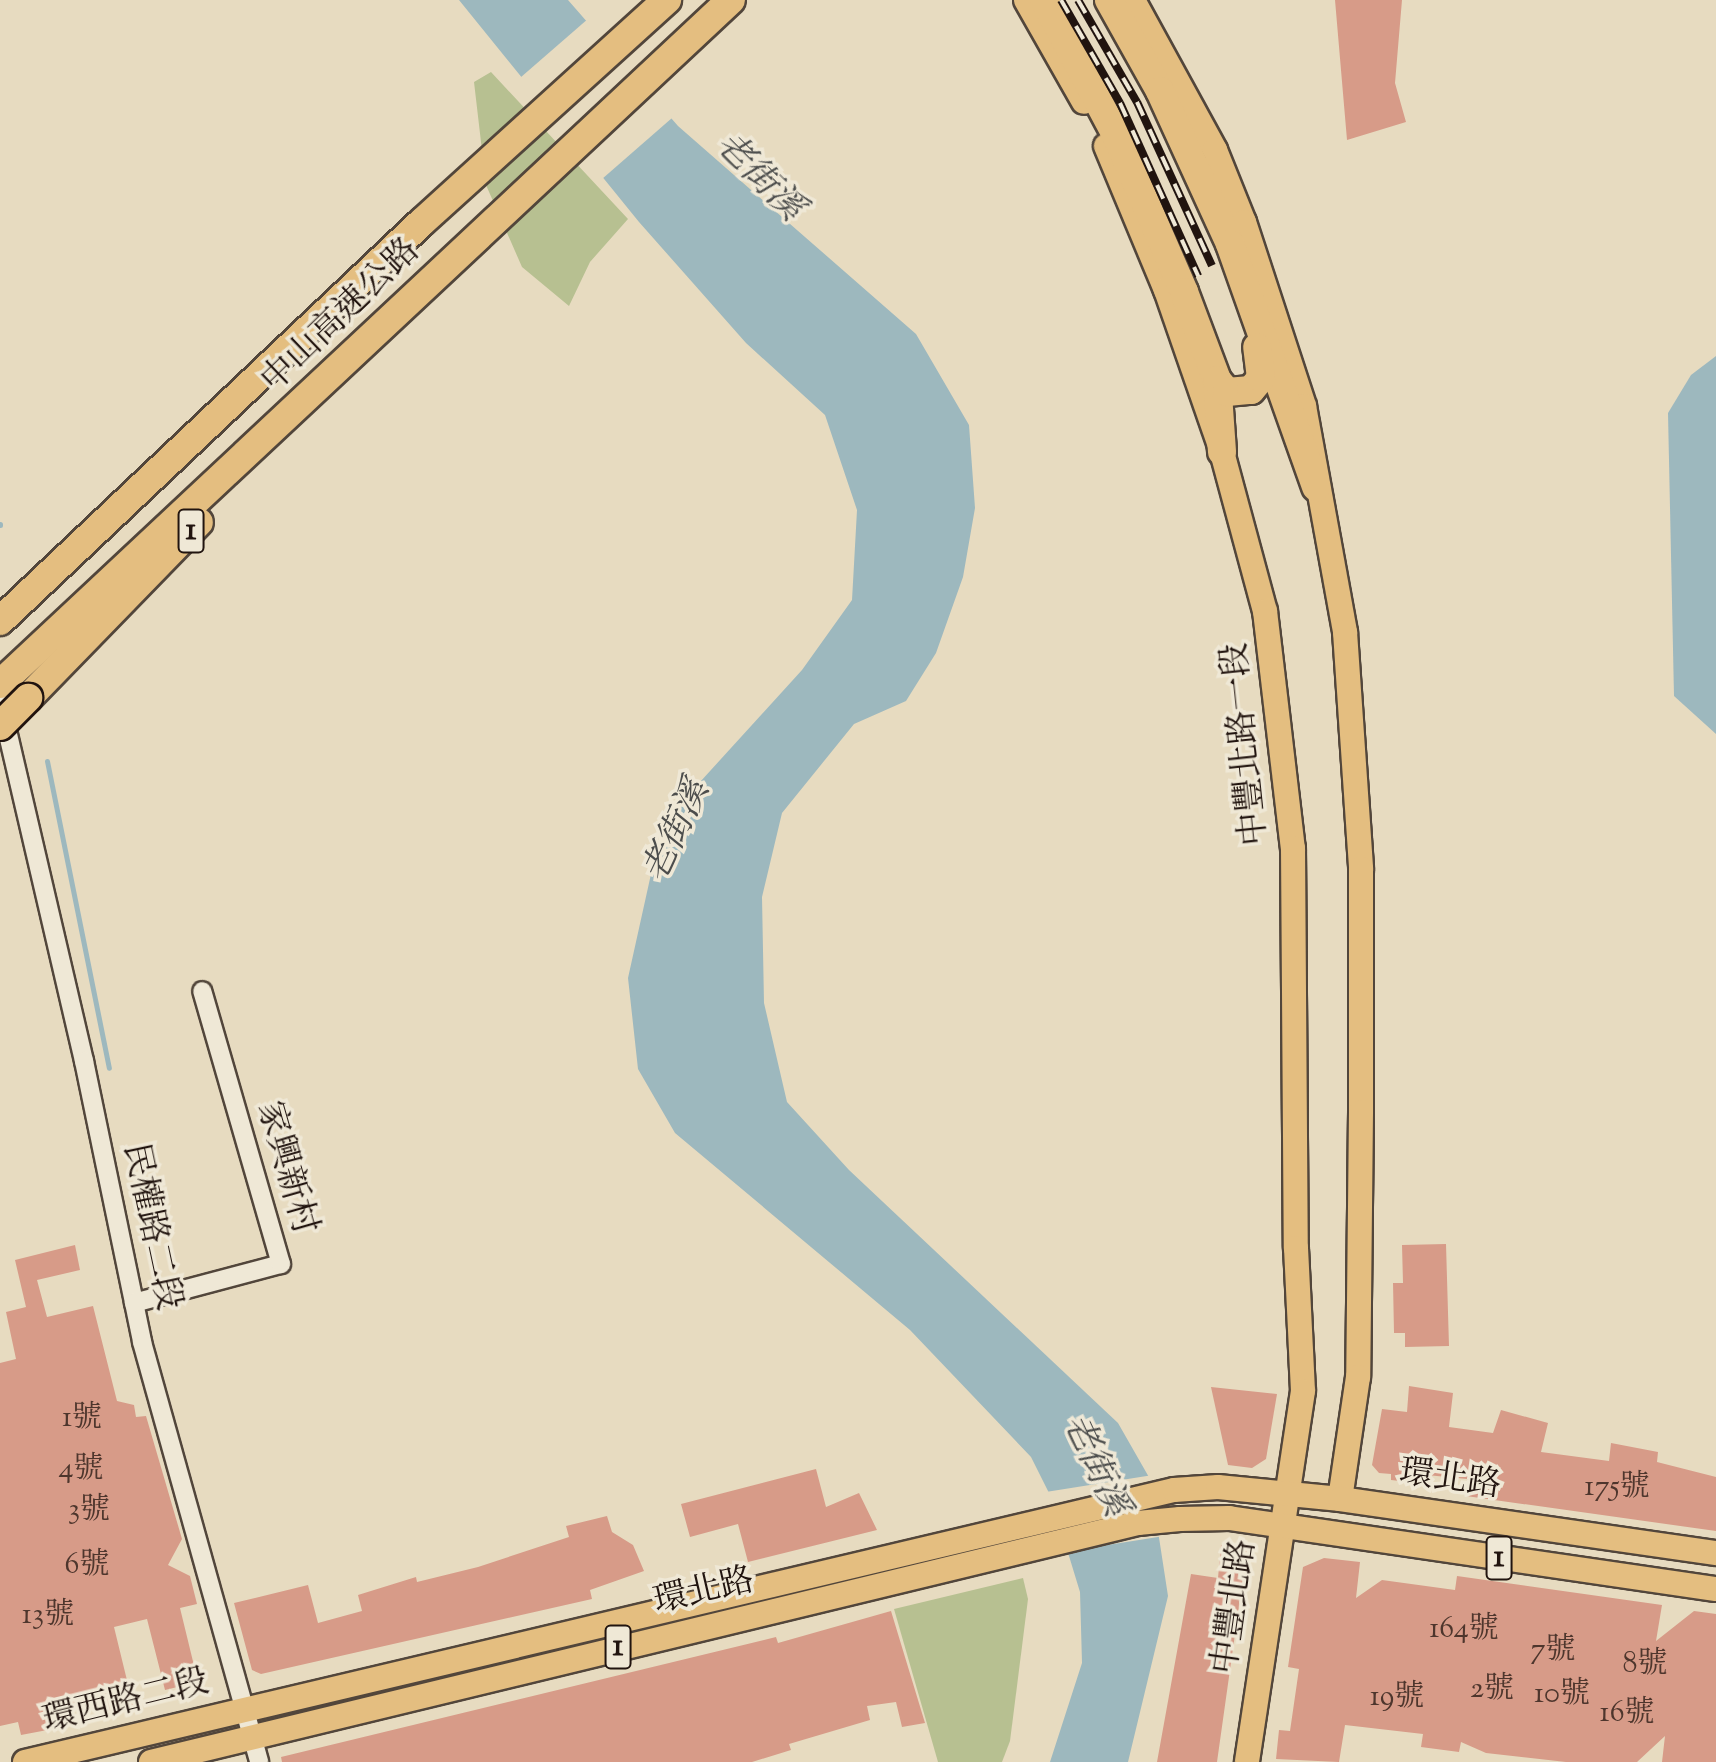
<!DOCTYPE html>
<meta charset="utf-8">
<style>
body{margin:0}
#map{position:relative;width:1716px;height:1762px;overflow:hidden;background:#e7dbc0;font-family:"Sorts Mill Goudy","Noto Serif TC",serif}
div>[style]{position:absolute}
[style*='--x']{left:calc(var(--x)*1px);top:calc(var(--y)*1px);width:calc(var(--w)*1px);rotate:calc(var(--a)*1deg)}
.green>*{inset:0;background:#b7c091}
.water>*{inset:0;background:#9db8be}
.pier>*{inset:0;background:#e7dbc0;transform-origin:0 0}
.stream>*{height:5px;margin:-2.5px;padding:0 2.5px;transform-origin:2.5px;border-radius:2.5px;background:#9db8be}
.building>*{inset:0;background:#d79b88}
.roads{filter:drop-shadow(2px 0 #52463b) drop-shadow(-2px 0 #52463b) drop-shadow(0 2px #52463b) drop-shadow(0 -2px #52463b)}
.minor>*{height:18px;margin:-9px;padding:0 9px;transform-origin:9px;border-radius:9px;background:#efe8d6}
.major>*{height:24px;margin:-12px;padding:0 12px;transform-origin:12px;border-radius:12px;background:#e4be80}
.highway>*{height:28px;margin:-14px;padding:0 14px;transform-origin:14px;border-radius:14px;background:#e4be80}
.rail>*{height:8px;margin-top:-4px;transform-origin:0;background:repeating-linear-gradient(90deg,#efe8d6 0 15px,#21140f 0 30px);box-sizing:border-box;border-block:2px solid #21140f}
.bridges{filter:drop-shadow(2px 0 #21140f) drop-shadow(-2px 0 #21140f) drop-shadow(0 2px #21140f) drop-shadow(0 -2px #21140f)}
.highway-bridge>*{height:28px;margin:-14px;padding:0 14px;transform-origin:14px;border-radius:14px;background:#e4be80}
span{translate:-50% -50%;white-space:nowrap;text-align:center;line-height:1.15;-webkit-text-stroke:7px #efe8d6;paint-order:stroke}
.number-label{font-size:30px;color:#4e362d}
.number-label span{-webkit-text-stroke-width:0}
.shield-label span{padding:2px 6px;background:#efe8d6;border:2px solid;border-radius:6px;-webkit-text-stroke-width:0}
.shield-label{font-size:32px;color:#21140f;font-weight:700}
.street-label{font-size:34px;color:#21140f}
.water-label{font-size:36px;color:#4c4d4c;font-style:italic}
</style>
<div id="map">
<div class="green">
<i style="clip-path:polygon(491px 72px,628px 219px,590px 262px,569px 306px,522px 267px,486px 185px,474px 82px)"></i>
<i style="clip-path:polygon(1023px 1578px,1028px 1599px,1010px 1741px,1002px 1762px,938px 1762px,894px 1609px)"></i>
</div>
<div class="water">
<i style="clip-path:polygon(459px 0,568px 0,678px 126px,916px 334px,969px 425px,975px 508px,963px 577px,936px 653px,906px 701px,854px 724px,782px 813px,762px 897px,764px 1003px,787px 1102px,849px 1170px,1118px 1423px,1150px 1479px,1168px 1596px,1128px 1762px,1050px 1762px,1082px 1663px,1080px 1592px,1051px 1497px,1031px 1457px,910px 1330px,675px 1133px,638px 1069px,628px 978px,655px 856px,680px 804px,802px 670px,852px 600px,857px 510px,825px 415px,746px 343px,639px 222px)"></i>
<i style="clip-path:polygon(1716px 356px,1716px 734px,1674px 696px,1668px 413px,1691px 375px)"></i>
</div>
<div class="pier">
<i style="left:589px;top:18px;width:130px;height:98px;rotate:49deg"></i>
<i style="left:1153px;top:1475px;width:62px;height:107px;rotate:81deg"></i>
</div>
<div class="stream">
<i style="--x:0;--y:524;--w:1;--a:90"></i>
<i style="--x:47;--y:761;--w:313;--a:78.6"></i>
</div>
<div class="building">
<i style="clip-path:polygon(1335px 0,1402px 0,1395px 83px,1406px 122px,1347px 140px)"></i>
<i style="clip-path:polygon(1446px 1244px,1449px 1346px,1405px 1347px,1405px 1333px,1394px 1333px,1393px 1283px,1403px 1283px,1402px 1245px)"></i>
<i style="clip-path:polygon(75px 1245px,80px 1270px,37px 1280px,47px 1317px,93px 1306px,117px 1401px,134px 1405px,136px 1417px,146px 1416px,182px 1539px,168px 1565px,190px 1576px,197px 1604px,180px 1608px,198px 1682px,165px 1690px,147px 1619px,114px 1627px,134px 1709px,97px 1718px,94px 1704px,55px 1714px,58px 1728px,21px 1735px,18px 1722px,0 1726px,0 1363px,16px 1359px,6px 1312px,26px 1307px,15px 1260px)"></i>
<i style="clip-path:polygon(1409px 1386px,1453px 1393px,1449px 1427px,1493px 1433px,1501px 1410px,1548px 1423px,1541px 1452px,1609px 1461px,1611px 1443px,1658px 1452px,1657px 1462px,1716px 1477px,1716px 1531px,1466px 1496px,1467px 1479px,1427px 1475px,1426px 1484px,1391px 1480px,1391px 1474px,1379px 1473px,1372px 1465px,1382px 1409px,1407px 1412px)"></i>
<i style="clip-path:polygon(1211px 1387px,1277px 1394px,1266px 1459px,1252px 1468px,1228px 1465px)"></i>
<i style="clip-path:polygon(816px 1469px,826px 1507px,859px 1493px,877px 1530px,748px 1562px,738px 1524px,690px 1537px,681px 1504px)"></i>
<i style="clip-path:polygon(607px 1516px,612px 1532px,633px 1545px,644px 1571px,590px 1590px,592px 1599px,261px 1674px,252px 1670px,234px 1603px,308px 1585px,318px 1623px,362px 1611px,358px 1595px,416px 1577px,417px 1582px,478px 1567px,569px 1537px,566px 1526px)"></i>
<i style="clip-path:polygon(1221px 1545px,1247px 1549px,1217px 1762px,1157px 1762px,1191px 1574px,1218px 1578px)"></i>
<i style="clip-path:polygon(1324px 1558px,1360px 1562px,1356px 1598px,1382px 1580px,1455px 1590px,1457px 1576px,1662px 1605px,1656px 1641px,1694px 1611px,1716px 1614px,1716px 1762px,1662px 1762px,1665px 1736px,1637px 1762px,1566px 1762px,1486px 1753px,1461px 1742px,1459px 1752px,1421px 1747px,1423px 1734px,1345px 1725px,1339px 1762px,1276px 1759px,1279px 1730px,1290px 1731px,1299px 1669px,1288px 1667px,1303px 1567px)"></i>
<i style="clip-path:polygon(891px 1611px,925px 1723px,902px 1727px,896px 1702px,867px 1706px,870px 1720px,789px 1744px,791px 1750px,752px 1762px,282px 1762px,281px 1757px,776px 1637px,778px 1643px)"></i>
</div>
<div class="roads">
<div class="minor">
<i style="--x:0;--y:700;--w:371;--a:76.9"></i>
<i style="--x:84;--y:1061;--w:287;--a:78.3"></i>
<i style="--x:142;--y:1342;--w:436;--a:74.4"></i>
<i style="--x:134;--y:1303;--w:152;--a:-14.9"></i>
<i style="--x:281;--y:1264;--w:284;--a:-106.1"></i>
</div>
<div class="major">
<i style="--x:1026;--y:0;--w:117;--a:60.4"></i>
<i style="--x:1133;--y:0;--w:171;--a:61.3"></i>
<i style="--x:1215;--y:150;--w:78;--a:68.1"></i>
<i style="--x:1244;--y:222;--w:194;--a:71.9"></i>
<i style="--x:1304;--y:406;--w:230;--a:79.7"></i>
<i style="--x:1345;--y:632;--w:238;--a:86.1"></i>
<i style="--x:1361;--y:869;--w:243;--a:90"></i>
<i style="--x:1361;--y:1112;--w:265;--a:90.6"></i>
<i style="--x:1358;--y:1377;--w:123;--a:98.4"></i>
<i style="--x:1106;--y:146;--w:156;--a:67.4"></i>
<i style="--x:1166;--y:290;--w:171;--a:70.9"></i>
<i style="--x:1222;--y:452;--w:165;--a:74.9"></i>
<i style="--x:1265;--y:611;--w:239;--a:83.3"></i>
<i style="--x:1293;--y:848;--w:400;--a:89.6"></i>
<i style="--x:1296;--y:1248;--w:143;--a:87.2"></i>
<i style="--x:1303;--y:1391;--w:375;--a:98.6"></i>
<i style="--x:25;--y:1762;--w:1181;--a:-13.32"></i>
<i style="--x:1174;--y:1490;--w:44;--a:-3.9"></i>
<i style="--x:1218;--y:1487;--w:123;--a:5.6"></i>
<i style="--x:1340;--y:1499;--w:380;--a:8.2"></i>
<i style="--x:151;--y:1762;--w:1016;--a:-13.61"></i>
<i style="--x:1138;--y:1523;--w:42;--a:-5.4"></i>
<i style="--x:1180;--y:1519;--w:49;--a:-1.2"></i>
<i style="--x:1229;--y:1518;--w:492;--a:8.3"></i>
</div>
<div class="highway">
<i style="--x:1044;--y:0;--w:151;--a:61.9"></i>
<i style="--x:1115;--y:133;--w:173;--a:66.5"></i>
<i style="--x:1184;--y:292;--w:94;--a:69.4"></i>
<i style="--x:1217;--y:380;--w:72;--a:86"></i>
<i style="--x:1109;--y:0;--w:104;--a:60.7"></i>
<i style="--x:1160;--y:91;--w:168;--a:65.4"></i>
<i style="--x:1230;--y:244;--w:258;--a:70.5"></i>
<i style="--x:1217;--y:380;--w:16;--a:50"></i>
<i style="--x:1227;--y:392;--w:24;--a:-5"></i>
<i style="--x:1251;--y:390;--w:16;--a:-50"></i>
<i style="--x:1261;--y:378;--w:31;--a:-97"></i>
<i style="--x:0;--y:621;--w:581;--a:-43.4"></i>
<i style="--x:422;--y:222;--w:331;--a:-42.2"></i>
<i style="--x:0;--y:684;--w:1001;--a:-43.1"></i>
<i style="--x:28;--y:698;--w:245;--a:-45.8"></i>
</div>
</div>
<div class="rail">
<i style="--x:1061;--y:0;--w:119;--a:60.2"></i>
<i style="--x:1120;--y:103;--w:190;--a:65.7"></i>
<i style="--x:1078;--y:0;--w:118;--a:60"></i>
<i style="--x:1137;--y:102;--w:180;--a:65.4"></i>
</div>
<div class="bridges">
<div class="highway-bridge">
<i style="--x:0;--y:726;--w:40;--a:-45"></i>
</div>
</div>
<div class="number-label">
<span style="left:82px;top:1419px">1號</span>
<span style="left:81px;top:1470px">4號</span>
<span style="left:1617px;top:1488px">175號</span>
<span style="left:89px;top:1511px">3號</span>
<span style="left:87px;top:1566px">6號</span>
<span style="left:48px;top:1616px">13號</span>
<span style="left:1464px;top:1630px">164號</span>
<span style="left:1553px;top:1651px">7號</span>
<span style="left:1645px;top:1665px">8號</span>
<span style="left:1492px;top:1690px">2號</span>
<span style="left:1562px;top:1695px">10號</span>
<span style="left:1397px;top:1698px">19號</span>
<span style="left:1627px;top:1714px">16號</span>
</div>
<div class="shield-label">
<span style="left:191px;top:531px">1</span>
<span style="left:1499px;top:1558px">1</span>
<span style="left:618px;top:1647px">1</span>
</div>
<div class="street-label">
<span style="left:341px;top:316px;rotate:-44deg">中山高速公路</span>
<span style="left:1246px;top:744px;rotate:-96deg">中豐北路一段</span>
<span style="left:286px;top:1168px;rotate:74deg">家興新村</span>
<span style="left:151px;top:1227px;rotate:78deg">民權路二段</span>
<span style="left:1450px;top:1480px;rotate:8deg">環北路</span>
<span style="left:704px;top:1592px;rotate:-13deg">環北路</span>
<span style="left:1235px;top:1607px;rotate:-82deg">中豐北路</span>
<span style="left:126px;top:1702px;rotate:-14deg">環西路二段</span>
</div>
<div class="water-label">
<span style="left:758px;top:178px;rotate:45deg">老街溪</span>
<span style="left:678px;top:832px;rotate:-65deg">老街溪</span>
<span style="left:1094px;top:1466px;rotate:65deg">老街溪</span>
</div>
</div>
